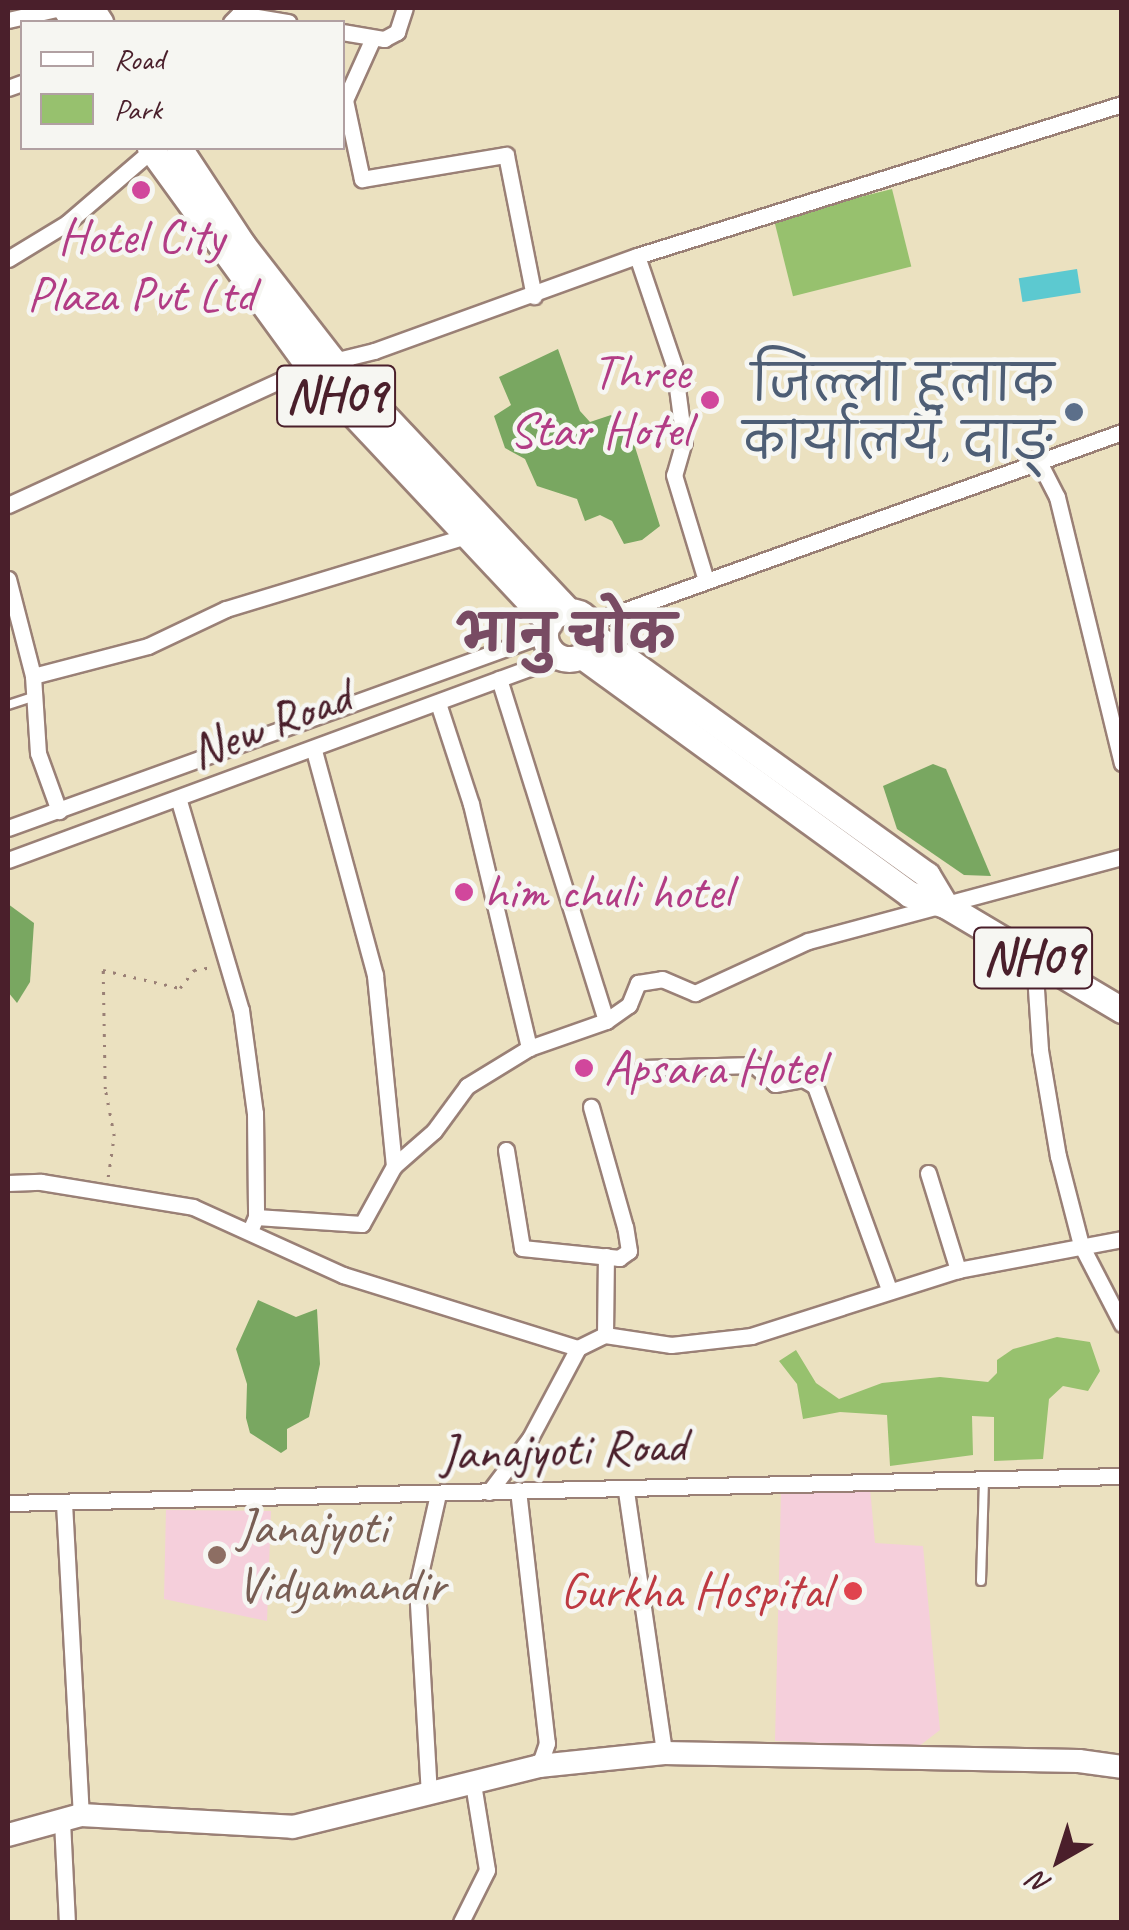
<!DOCTYPE html>
<meta charset="utf-8">
<style>
body{margin:0}
#map{position:relative;width:1129px;height:1930px;overflow:hidden;background:#ebe1c0;font-family:Caveat,"Playpen Sans Deva",sans-serif}
div>[style]{position:absolute}
[style*='--x']{left:calc(var(--x)*1px);top:calc(var(--y)*1px);width:calc(var(--w)*1px);rotate:calc(var(--a)*1deg)}
.built>*{inset:0;background:#f5cfdb}
.green>*{inset:0;background:#97c16e;transform-origin:0 0}
.forest>*{inset:0;background:#79a761}
.water>*{inset:0;background:#5cc9d0;transform-origin:0 0}
.path>*{height:2.5px;margin-top:-1.25px;transform-origin:0;background:repeating-linear-gradient(90deg,#9a8076 0 2.5px,transparent 0 10.5px)}
.roads{filter:drop-shadow(2px 0 #9a8076) drop-shadow(-2px 0 #9a8076) drop-shadow(0 2px #9a8076) drop-shadow(0 -2px #9a8076)}
.lane>*{height:8px;margin:-4px;padding:0 4px;transform-origin:4px;border-radius:4px;background:#fff}
.street>*{height:15px;margin:-7.5px;padding:0 7.5px;transform-origin:7.5px;border-radius:7.5px;background:#fff}
.secondary>*{height:22px;margin:-11px;padding:0 11px;transform-origin:11px;border-radius:11px;background:#fff}
.primary>*{height:25px;margin:-12.5px;padding:0 12.5px;transform-origin:12.5px;border-radius:12.5px;background:#fff}
.primary>.ring{margin:-12.5px;padding:0;box-sizing:content-box;background:none;border:25px solid #fff;border-radius:50%}
.dots>*{width:28px;height:28px;translate:-50% -50%;box-sizing:border-box;border:5px solid #f6f6f2;border-radius:50%}
span{translate:-50% -50%;white-space:nowrap;text-align:center;line-height:1.15;-webkit-text-stroke:9px #f6f6f2;paint-order:stroke}
.shield-label span{padding:2px 8px;background:#f6f6f2;border:2px solid;border-radius:8px;-webkit-text-stroke-width:0}
.shield-label{font-size:48px;color:#4a1f2b;font-weight:700}
.hotel-label{font-size:50px;color:#b23c85}
.right{translate:-100% -50%;text-align:right}
.left{translate:0 -50%;text-align:left}
.service-label{font-size:50px;color:#4e5e75}
.street-label{font-size:50px;color:#4a1f2b}
.education-label{font-size:50px;color:#785e54}
.health-label{font-size:50px;color:#be3a42}
.neighbourhood-label{font-size:52px;color:#784b63;font-weight:700}
.frame{position:absolute;inset:0;border:10px solid #4a1f2b;pointer-events:none}
.legend{position:absolute;left:20px;top:20px;width:325px;height:130px;box-sizing:border-box;background:#f6f6f2;border:2px solid #b1a0a2;margin:0;padding:12px 18px;list-style:none;font-size:30px;color:#4a1f2b}
.legend li{display:flex;align-items:center;gap:20px;height:50px}
.legend b{width:50px;border:2px solid #b1a0a2}
.north{position:absolute;left:1009px;top:1810px;width:100px;height:100px;-webkit-text-stroke:8px #f6f6f2;paint-order:stroke;rotate:219deg;font-size:28px;font-weight:700;line-height:40px;text-align:center;color:#4a1f2b}
.north::after{content:'';display:block;margin:auto;width:35px;height:45px;background:#4a1f2b;clip-path:polygon(50% 0,100% 100%,50% 72%,0 100%)}
</style>
<div id="map">
<div class="built">
<i style="clip-path:polygon(870px 1488px,875px 1543px,923px 1546px,940px 1730px,918px 1747px,775px 1741px,781px 1491px)"></i>
<i style="clip-path:polygon(166px 1510px,271px 1511px,267px 1621px,164px 1599px)"></i>
</div>
<div class="green">
<i style="left:892px;top:189px;width:80px;height:122px;rotate:76deg"></i>
<i style="clip-path:polygon(1057px 1337px,1090px 1342px,1100px 1371px,1088px 1391px,1063px 1386px,1049px 1399px,1043px 1459px,994px 1461px,994px 1417px,972px 1416px,973px 1455px,890px 1466px,887px 1415px,840px 1412px,803px 1419px,797px 1384px,779px 1361px,796px 1350px,816px 1383px,839px 1399px,882px 1383px,940px 1377px,988px 1382px,997px 1373px,997px 1360px,1013px 1349px)"></i>
</div>
<div class="forest">
<i style="clip-path:polygon(558px 349px,580px 411px,590px 422px,611px 415px,635px 447px,660px 526px,642px 540px,624px 544px,612px 521px,600px 515px,585px 521px,577px 499px,537px 486px,525px 459px,505px 448px,494px 416px,511px 405px,499px 377px)"></i>
<i style="clip-path:polygon(933px 764px,946px 769px,991px 876px,964px 875px,897px 829px,883px 786px)"></i>
<i style="clip-path:polygon(8px 904px,34px 923px,30px 982px,17px 1003px,8px 992px)"></i>
<i style="clip-path:polygon(258px 1300px,296px 1317px,317px 1309px,320px 1364px,309px 1417px,287px 1429px,287px 1449px,281px 1453px,250px 1433px,246px 1418px,247px 1384px,236px 1349px)"></i>
</div>
<div class="water">
<i style="left:1077px;top:269px;width:24px;height:59px;rotate:81deg"></i>
</div>
<div class="path">
<i style="--x:108;--y:1177;--w:41;--a:-81.7"></i>
<i style="--x:114;--y:1136;--w:48;--a:-100.8"></i>
<i style="--x:105;--y:1089;--w:119;--a:-91"></i>
<i style="--x:103;--y:970;--w:79;--a:13.2"></i>
<i style="--x:180;--y:988;--w:23;--a:-52"></i>
<i style="--x:194;--y:970;--w:19;--a:-9"></i>
</div>
<div class="roads">
<div class="lane">
<i style="--x:8;--y:705;--w:29;--a:-18"></i>
<i style="--x:981;--y:1581;--w:102;--a:-88.3"></i>
</div>
<div class="street">
<i style="--x:8;--y:20;--w:54;--a:-12.8"></i>
<i style="--x:231;--y:22;--w:11;--a:-45"></i>
<i style="--x:239;--y:14;--w:50;--a:9.3"></i>
<i style="--x:342;--y:32;--w:43;--a:9.5"></i>
<i style="--x:384;--y:39;--w:15;--a:-28"></i>
<i style="--x:397;--y:32;--w:25;--a:-72"></i>
<i style="--x:373;--y:38;--w:68;--a:114.3"></i>
<i style="--x:345;--y:100;--w:81;--a:77.9"></i>
<i style="--x:362;--y:179;--w:146;--a:-9.5"></i>
<i style="--x:506;--y:155;--w:144;--a:78.8"></i>
<i style="--x:8;--y:88;--w:15;--a:-20"></i>
<i style="--x:637;--y:256;--w:115;--a:71.3"></i>
<i style="--x:674;--y:365;--w:77;--a:82.5"></i>
<i style="--x:684;--y:441;--w:35;--a:106"></i>
<i style="--x:674;--y:475;--w:110;--a:73.1"></i>
<i style="--x:8;--y:259;--w:69;--a:-31.4"></i>
<i style="--x:67;--y:223;--w:112;--a:-40.7"></i>
<i style="--x:1037;--y:458;--w:44;--a:62.9"></i>
<i style="--x:1057;--y:497;--w:274;--a:76.3"></i>
<i style="--x:8;--y:505;--w:331;--a:-24.6"></i>
<i style="--x:309;--y:367;--w:67;--a:-13.8"></i>
<i style="--x:374;--y:351;--w:280;--a:-19.9"></i>
<i style="--x:637;--y:256;--w:508;--a:-17.4"></i>
<i style="--x:8;--y:579;--w:100;--a:75.5"></i>
<i style="--x:33;--y:676;--w:77;--a:86.3"></i>
<i style="--x:38;--y:753;--w:62;--a:70.1"></i>
<i style="--x:590;--y:623;--w:565;--a:-19.75"></i>
<i style="--x:33;--y:676;--w:119;--a:-14.6"></i>
<i style="--x:148;--y:646;--w:86;--a:-25.4"></i>
<i style="--x:226;--y:609;--w:252;--a:-16.9"></i>
<i style="--x:499;--y:679;--w:358;--a:72.6"></i>
<i style="--x:438;--y:703;--w:106;--a:71.9"></i>
<i style="--x:471;--y:804;--w:251;--a:76.6"></i>
<i style="--x:179;--y:801;--w:218;--a:73.5"></i>
<i style="--x:241;--y:1010;--w:104;--a:82.3"></i>
<i style="--x:255;--y:1113;--w:104;--a:89.4"></i>
<i style="--x:8;--y:828;--w:571;--a:-19.86"></i>
<i style="--x:8;--y:860;--w:587;--a:-20.22"></i>
<i style="--x:1034;--y:959;--w:91;--a:86.2"></i>
<i style="--x:1040;--y:1050;--w:108;--a:80.4"></i>
<i style="--x:1058;--y:1156;--w:92;--a:75.5"></i>
<i style="--x:1081;--y:1245;--w:89;--a:62.6"></i>
<i style="--x:642;--y:1068;--w:112;--a:-1.5"></i>
<i style="--x:754;--y:1065;--w:28;--a:42"></i>
<i style="--x:775;--y:1084;--w:28;--a:-10"></i>
<i style="--x:803;--y:1079;--w:14;--a:30"></i>
<i style="--x:815;--y:1086;--w:216;--a:70"></i>
<i style="--x:506;--y:1150;--w:99;--a:80.7"></i>
<i style="--x:522;--y:1248;--w:98;--a:5.9"></i>
<i style="--x:619;--y:1258;--w:12;--a:-35"></i>
<i style="--x:629;--y:1251;--w:24;--a:-99"></i>
<i style="--x:625;--y:1227;--w:125;--a:-105.8"></i>
<i style="--x:394;--y:1166;--w:53;--a:-41.2"></i>
<i style="--x:434;--y:1131;--w:56;--a:-53.7"></i>
<i style="--x:467;--y:1086;--w:73;--a:-31.5"></i>
<i style="--x:529;--y:1048;--w:82;--a:-19.3"></i>
<i style="--x:606;--y:1021;--w:28;--a:-35"></i>
<i style="--x:629;--y:1005;--w:24;--a:-68"></i>
<i style="--x:638;--y:983;--w:24;--a:-9"></i>
<i style="--x:662;--y:979;--w:36;--a:23"></i>
<i style="--x:695;--y:993;--w:124;--a:-24.7"></i>
<i style="--x:808;--y:941;--w:325;--a:-15"></i>
<i style="--x:928;--y:1173;--w:102;--a:72.8"></i>
<i style="--x:8;--y:1183;--w:33;--a:-2"></i>
<i style="--x:41;--y:1182;--w:154;--a:9.3"></i>
<i style="--x:193;--y:1207;--w:165;--a:24.4"></i>
<i style="--x:343;--y:1275;--w:246;--a:17.3"></i>
<i style="--x:578;--y:1348;--w:30;--a:-26"></i>
<i style="--x:605;--y:1335;--w:67;--a:8.6"></i>
<i style="--x:671;--y:1345;--w:81;--a:-6.4"></i>
<i style="--x:751;--y:1336;--w:217;--a:-17.7"></i>
<i style="--x:958;--y:1270;--w:167;--a:-10.7"></i>
<i style="--x:250;--y:1231;--w:15;--a:-67"></i>
<i style="--x:256;--y:1217;--w:106;--a:3.8"></i>
<i style="--x:362;--y:1224;--w:66;--a:-61.1"></i>
<i style="--x:394;--y:1166;--w:192;--a:-95.7"></i>
<i style="--x:375;--y:975;--w:233;--a:-105.2"></i>
<i style="--x:605;--y:1335;--w:79;--a:-89.3"></i>
<i style="--x:518;--y:1490;--w:255;--a:83.5"></i>
<i style="--x:547;--y:1743;--w:24;--a:109"></i>
<i style="--x:626;--y:1491;--w:265;--a:81.7"></i>
<i style="--x:489;--y:1492;--w:68;--a:-52.8"></i>
<i style="--x:530;--y:1438;--w:102;--a:-61.9"></i>
<i style="--x:8;--y:1503;--w:1114;--a:-1.39"></i>
<i style="--x:64;--y:1503;--w:312;--a:86.9"></i>
<i style="--x:429;--y:1795;--w:208;--a:-93.3"></i>
<i style="--x:417;--y:1587;--w:95;--a:-77.3"></i>
<i style="--x:62;--y:1821;--w:101;--a:87.2"></i>
<i style="--x:461;--y:1922;--w:58;--a:-63.4"></i>
<i style="--x:487;--y:1870;--w:87;--a:-99.2"></i>
</div>
<div class="secondary">
<i style="--x:8;--y:1835;--w:76;--a:-15.3"></i>
<i style="--x:81;--y:1815;--w:212;--a:3.2"></i>
<i style="--x:293;--y:1827;--w:253;--a:-13.9"></i>
<i style="--x:539;--y:1766;--w:126;--a:-5.9"></i>
<i style="--x:664;--y:1753;--w:415;--a:1.1"></i>
<i style="--x:1079;--y:1761;--w:43;--a:7.9"></i>
</div>
<div class="primary">
<i style="--x:65;--y:8;--w:17;--a:57"></i>
<i style="--x:91;--y:8;--w:17;--a:57"></i>
<i style="--x:150;--y:148;--w:271;--a:54"></i>
<i style="--x:309;--y:367;--w:351;--a:46.8"></i>
<i style="--x:179;--y:148;--w:116;--a:56.6"></i>
<i style="--x:243;--y:245;--w:147;--a:52.2"></i>
<i style="--x:333;--y:361;--w:344;--a:46.7"></i>
<i class="ring" style="left:545px;top:611px;width:23px;height:23px"></i>
<i style="--x:593;--y:635;--w:411;--a:35.7"></i>
<i style="--x:927;--y:875;--w:35;--a:59"></i>
<i style="--x:582;--y:656;--w:404;--a:36"></i>
<i style="--x:909;--y:894;--w:38;--a:17"></i>
<i style="--x:945;--y:905;--w:206;--a:30.7"></i>
</div>
</div>
<div class="dots">
<i style="left:141px;top:190px;background:#d1479c"></i>
<i style="left:710px;top:400px;background:#d1479c"></i>
<i style="left:1074px;top:412px;background:#5c6f8a"></i>
<i style="left:464px;top:892px;background:#d1479c"></i>
<i style="left:584px;top:1068px;background:#d1479c"></i>
<i style="left:217px;top:1555px;background:#8d6e63"></i>
<i style="left:853px;top:1591px;background:#e0444e"></i>
</div>
<div class="shield-label">
<span style="left:336px;top:396px">NH09</span>
<span style="left:1033px;top:958px">NH09</span>
</div>
<div class="hotel-label">
<span style="left:141px;top:265px">Hotel City<br>Plaza Pvt Ltd</span>
<span class="right" style="left:690px;top:400px">Three<br>Star Hotel</span>
<span class="left" style="left:484px;top:892px">him chuli hotel</span>
<span class="left" style="left:604px;top:1068px">Apsara Hotel</span>
</div>
<div class="service-label">
<span class="right" style="left:1054px;top:412px">जिल्ला हुलाक<br>कार्यालय, दाङ्</span>
</div>
<div class="street-label">
<span style="left:270px;top:724px;rotate:-21deg">New Road</span>
<span style="left:563px;top:1449px;rotate:-2deg">Janajyoti Road</span>
</div>
<div class="education-label">
<span class="left" style="left:237px;top:1555px">Janajyoti<br>Vidyamandir</span>
</div>
<div class="health-label">
<span class="right" style="left:830px;top:1591px">Gurkha Hospital</span>
</div>
<div class="neighbourhood-label">
<span style="left:567px;top:636px">भानु चोक</span>
</div>
<div class="frame"></div>
<ul class="legend">
<li><b style="height:12px;background:#fff"></b>Road</li>
<li><b style="height:28px;background:#97c16e"></b>Park</li>
</ul>
<div class="north">N</div>
</div>
